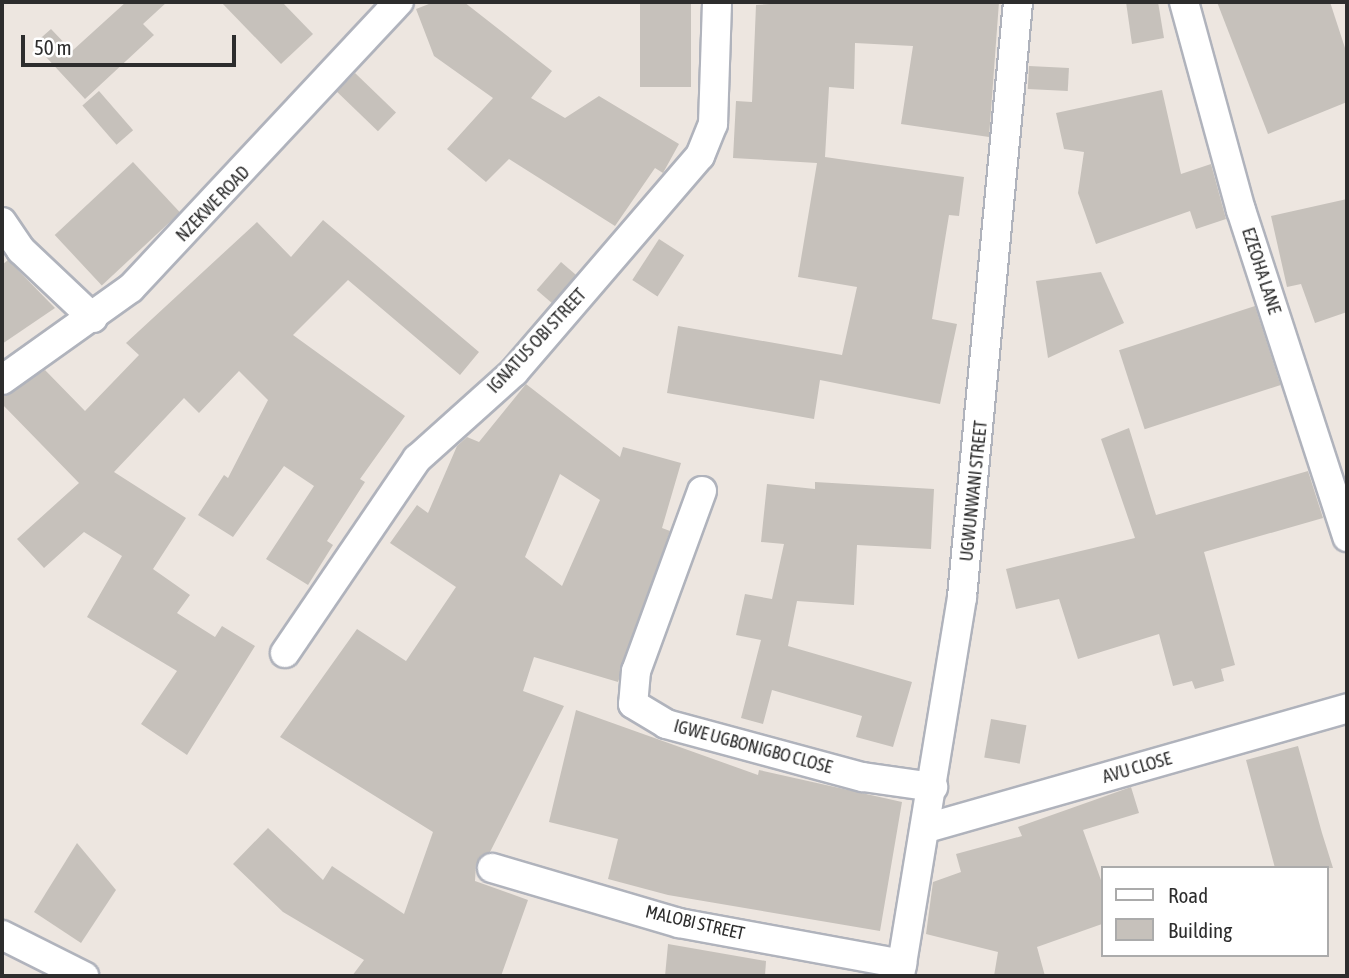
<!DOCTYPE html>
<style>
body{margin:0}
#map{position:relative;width:1349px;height:978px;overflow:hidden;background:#ede6e0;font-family:"Asap Condensed",sans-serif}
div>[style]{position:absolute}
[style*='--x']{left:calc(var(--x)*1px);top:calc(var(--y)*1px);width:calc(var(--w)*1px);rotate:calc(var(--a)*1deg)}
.building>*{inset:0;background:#c6c1bb;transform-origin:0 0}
.roads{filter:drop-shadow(2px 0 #b0b3bc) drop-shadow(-2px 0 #b0b3bc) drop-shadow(0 2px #b0b3bc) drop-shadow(0 -2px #b0b3bc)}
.street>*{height:28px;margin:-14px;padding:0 14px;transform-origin:14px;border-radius:14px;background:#fff}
span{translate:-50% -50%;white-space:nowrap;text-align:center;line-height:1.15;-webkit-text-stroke:7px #fff;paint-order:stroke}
.street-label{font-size:18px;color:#2d2d2d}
.frame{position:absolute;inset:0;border:4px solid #2d2d2d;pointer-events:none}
.legend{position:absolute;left:1101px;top:866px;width:228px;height:91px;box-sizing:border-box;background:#fff;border:2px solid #ababab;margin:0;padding:9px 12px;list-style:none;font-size:21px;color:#2d2d2d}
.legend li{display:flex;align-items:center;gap:14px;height:35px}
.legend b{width:35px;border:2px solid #ababab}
.scale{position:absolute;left:21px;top:35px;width:215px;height:32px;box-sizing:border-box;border:4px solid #2d2d2d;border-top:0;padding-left:9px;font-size:21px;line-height:24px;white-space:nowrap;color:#2d2d2d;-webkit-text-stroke:5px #fff;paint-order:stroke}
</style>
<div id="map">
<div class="building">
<i style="clip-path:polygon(126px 2px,167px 2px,143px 24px,154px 35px,85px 99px,34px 44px,51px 29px,72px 51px)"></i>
<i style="clip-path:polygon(221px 2px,282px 2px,313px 34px,281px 64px)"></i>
<i style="clip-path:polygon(434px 2px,464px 2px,552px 71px,531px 98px,565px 118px,599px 96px,679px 144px,663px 173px,655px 168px,615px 226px,509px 159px,486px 182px,447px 149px,493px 98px,434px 56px,416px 9px)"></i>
<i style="left:640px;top:2px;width:51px;height:85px"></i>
<i style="clip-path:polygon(800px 2px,999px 2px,989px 137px,901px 124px,913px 46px,855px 43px,854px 89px,829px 87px,825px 157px,964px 177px,959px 216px,949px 215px,932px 319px,957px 324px,940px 404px,820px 380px,814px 419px,667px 393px,678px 326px,842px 355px,857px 287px,798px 277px,817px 163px,733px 158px,736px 101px,752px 102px,756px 5px)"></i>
<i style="clip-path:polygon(1126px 2px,1158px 2px,1164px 38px,1132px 44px)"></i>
<i style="clip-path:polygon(1217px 2px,1330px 2px,1347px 54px,1347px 102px,1268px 134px)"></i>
<i style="left:1029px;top:66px;width:40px;height:23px;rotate:3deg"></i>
<i style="left:355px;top:73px;width:57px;height:26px;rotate:44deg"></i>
<i style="clip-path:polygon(1162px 90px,1181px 174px,1211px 164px,1226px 219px,1196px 229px,1190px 211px,1096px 244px,1078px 193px,1084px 152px,1064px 149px,1056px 113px)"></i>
<i style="left:99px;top:91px;width:52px;height:22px;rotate:49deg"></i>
<i style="left:133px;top:162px;width:69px;height:107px;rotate:47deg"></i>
<i style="clip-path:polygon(1347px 199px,1347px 312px,1315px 323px,1301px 284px,1287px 287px,1271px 216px)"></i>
<i style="clip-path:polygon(323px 220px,479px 352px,460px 375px,348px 280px,293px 335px,405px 416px,360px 479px,365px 482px,327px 541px,333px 545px,308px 585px,266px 559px,314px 486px,284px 466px,233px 537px,198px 515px,224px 475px,228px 478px,268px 400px,239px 371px,199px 413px,184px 398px,114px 472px,186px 518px,153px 569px,190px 595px,177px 613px,215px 637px,222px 626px,255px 646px,187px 755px,141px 724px,177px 671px,87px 617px,122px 556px,84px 532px,44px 568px,17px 539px,79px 483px,2px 404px,2px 396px,45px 370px,85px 411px,139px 355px,126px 343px,257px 222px,291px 257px)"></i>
<i style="left:659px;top:239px;width:30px;height:49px;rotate:33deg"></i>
<i style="clip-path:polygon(8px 260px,55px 308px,2px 344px,2px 265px)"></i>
<i style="left:561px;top:262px;width:20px;height:37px;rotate:41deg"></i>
<i style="clip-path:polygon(1101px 272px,1124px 323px,1048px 358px,1036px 281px)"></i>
<i style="left:1255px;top:306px;width:83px;height:143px;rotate:72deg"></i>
<i style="clip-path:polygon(evenodd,526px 384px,620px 457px,623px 447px,681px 463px,662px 528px,670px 531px,618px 682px,534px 657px,523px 691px,564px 706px,490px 852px,476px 864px,475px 881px,528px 900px,501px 976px,352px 976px,364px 960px,283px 912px,233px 864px,268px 828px,323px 880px,332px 866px,404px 914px,433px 832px,280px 737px,357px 629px,406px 661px,456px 587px,390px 543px,417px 505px,428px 513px,457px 446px,467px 437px,479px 442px,526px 384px,560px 474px,600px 500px,562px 586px,525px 557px,560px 474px)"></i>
<i style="clip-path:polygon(1129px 428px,1156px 515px,1308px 471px,1323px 518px,1204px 552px,1235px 665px,1221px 669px,1224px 681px,1195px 689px,1192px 681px,1173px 686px,1159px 634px,1078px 659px,1059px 599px,1016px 609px,1006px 569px,1135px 538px,1101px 439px)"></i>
<i style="clip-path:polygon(815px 482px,934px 489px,931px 549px,857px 545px,854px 605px,797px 601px,788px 646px,912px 682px,893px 747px,856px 737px,862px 716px,772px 690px,763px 724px,741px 718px,761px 640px,736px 635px,745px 594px,772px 599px,784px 544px,761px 542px,767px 484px,815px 489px)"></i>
<i style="clip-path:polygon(576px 710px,758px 775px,759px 770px,902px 802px,880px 931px,668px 895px,608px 879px,618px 839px,549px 822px)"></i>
<i style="left:991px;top:719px;width:36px;height:39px;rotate:10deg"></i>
<i style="clip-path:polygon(1298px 746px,1322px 833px,1333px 868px,1275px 868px,1246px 760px)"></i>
<i style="clip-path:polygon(1131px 787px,1139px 813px,1083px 830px,1102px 883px,1102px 924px,1037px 947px,1045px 976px,994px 976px,998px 952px,926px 934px,933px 882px,961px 872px,956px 854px,1022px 836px,1018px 827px)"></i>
<i style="clip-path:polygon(77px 843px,116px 890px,81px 943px,34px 912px)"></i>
<i style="clip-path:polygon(668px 944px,766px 961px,765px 976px,665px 976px)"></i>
</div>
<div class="roads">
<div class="street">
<i style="--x:1184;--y:2;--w:216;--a:74.7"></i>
<i style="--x:1241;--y:210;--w:344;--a:72"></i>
<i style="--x:2;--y:222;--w:34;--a:56"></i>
<i style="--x:21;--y:250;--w:99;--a:43.4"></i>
<i style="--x:2;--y:380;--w:158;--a:-35.5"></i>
<i style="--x:131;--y:288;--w:392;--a:-46.9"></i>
<i style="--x:702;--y:491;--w:192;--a:110.1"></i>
<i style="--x:636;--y:671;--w:33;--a:95"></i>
<i style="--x:633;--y:704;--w:39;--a:31"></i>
<i style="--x:666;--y:724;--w:204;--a:15.1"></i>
<i style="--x:863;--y:777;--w:71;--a:8.1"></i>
<i style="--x:285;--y:653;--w:235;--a:-55.8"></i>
<i style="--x:417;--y:459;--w:130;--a:-41.9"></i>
<i style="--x:514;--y:372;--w:285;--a:-49.3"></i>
<i style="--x:700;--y:156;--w:35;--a:-68"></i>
<i style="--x:713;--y:124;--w:122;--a:-88.1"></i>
<i style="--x:927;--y:828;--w:437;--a:-15.9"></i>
<i style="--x:492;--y:868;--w:195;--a:16.4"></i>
<i style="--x:679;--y:923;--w:227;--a:10.4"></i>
<i style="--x:2;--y:935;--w:92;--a:26.6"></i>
<i style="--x:900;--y:976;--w:384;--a:-80.7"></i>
<i style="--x:962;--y:597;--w:598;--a:-84.62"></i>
</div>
</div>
<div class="street-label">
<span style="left:213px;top:204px;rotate:-46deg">NZEKWE ROAD</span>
<span style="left:1261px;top:271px;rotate:72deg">EZEOHA LANE</span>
<span style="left:537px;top:341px;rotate:-47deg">IGNATUS OBI STREET</span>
<span style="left:974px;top:491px;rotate:-84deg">UGWUNWANI STREET</span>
<span style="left:753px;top:747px;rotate:15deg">IGWE UGBONIGBO CLOSE</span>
<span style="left:1137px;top:768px;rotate:-16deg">AVU CLOSE</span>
<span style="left:695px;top:923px;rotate:13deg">MALOBI STREET</span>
</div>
<div class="frame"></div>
<ul class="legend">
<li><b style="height:9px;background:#fff"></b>Road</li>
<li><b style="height:19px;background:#c6c1bb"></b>Building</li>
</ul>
<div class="scale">50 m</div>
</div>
